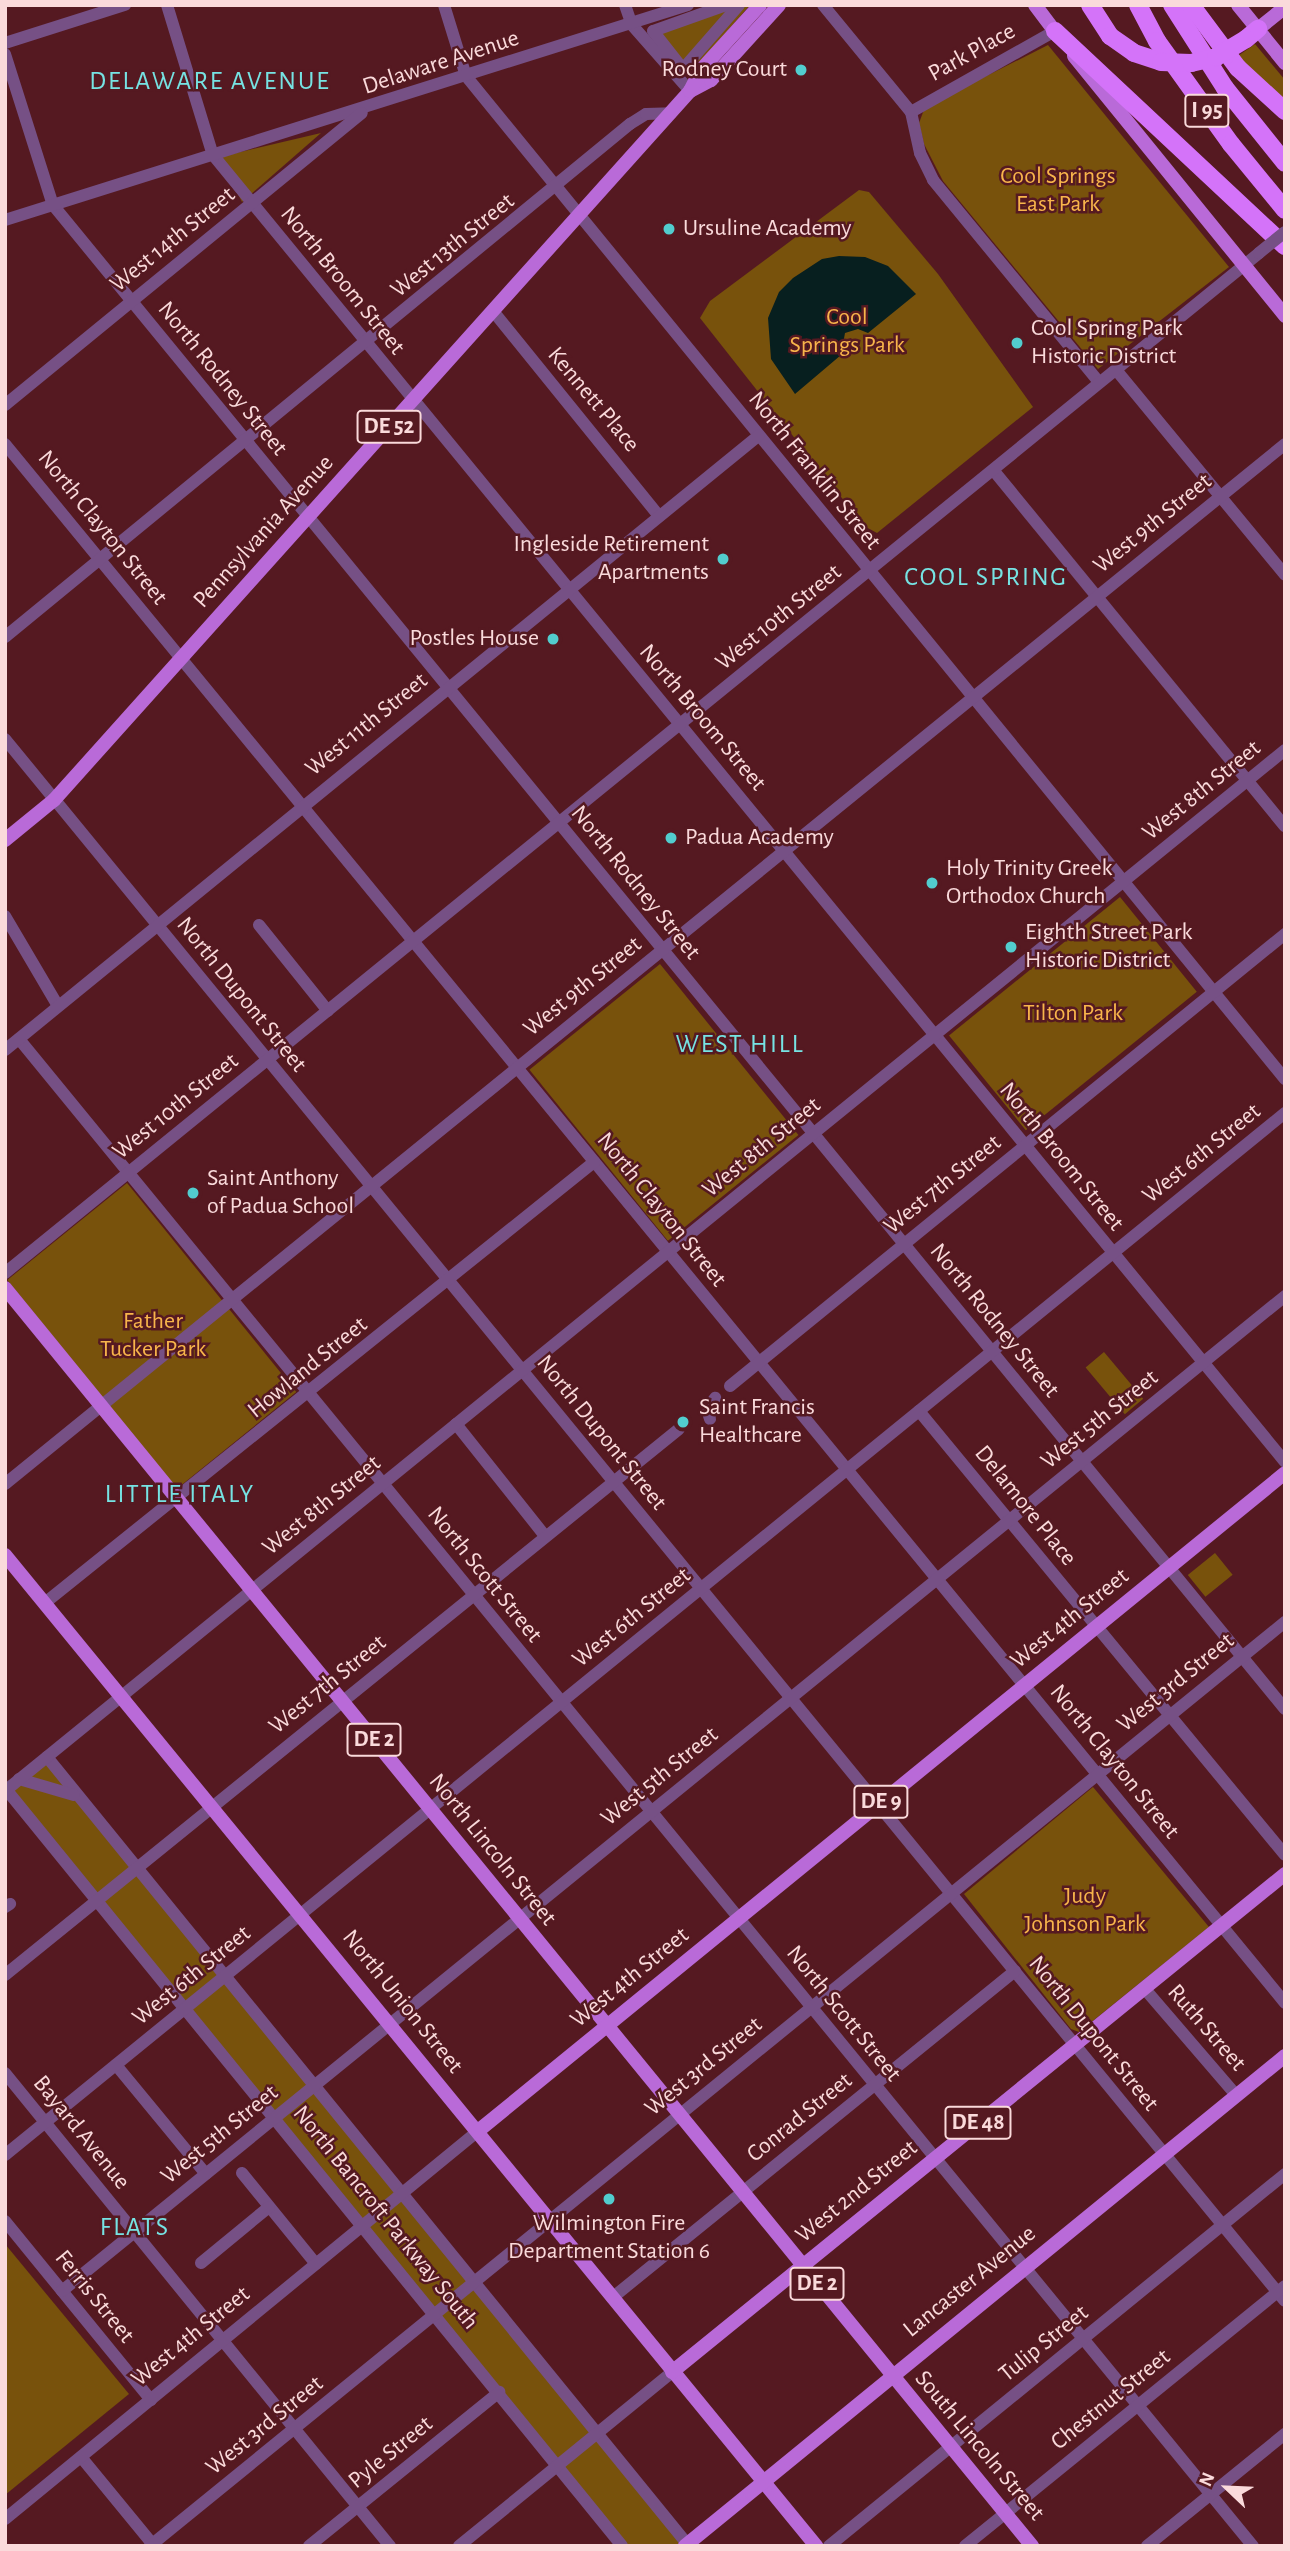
<!DOCTYPE html>
<style>
body{margin:0}
#map{position:relative;width:1290px;height:2551px;overflow:hidden;background:#551921;font-family:"Alegreya Sans",sans-serif}
div>[style]{position:absolute}
[style*='--x']{left:calc(var(--x)*1px);top:calc(var(--y)*1px);width:calc(var(--w)*1px);rotate:calc(var(--a)*1deg)}
.green>*{inset:0;background:#78520c;transform-origin:0 0}
.water>*{inset:0;background:#071f1f}
.minor>*{height:12px;margin:-6px;padding:0 6px;transform-origin:6px;border-radius:6px;background:#765085}
.major>*{height:14px;margin:-7px;padding:0 7px;transform-origin:7px;border-radius:7px;background:#b96ad8}
.highway>*{height:18px;margin:-9px;padding:0 9px;transform-origin:9px;border-radius:9px;background:#d473f9}
.minor-bridge>*{height:12px;margin:-6px;padding:0 6px;transform-origin:6px;border-radius:6px;background:#765085}
.highway-bridge>*{height:18px;margin:-9px;padding:0 9px;transform-origin:9px;border-radius:9px;background:#d473f9}
.dots>*{width:19px;height:19px;translate:-50% -50%;box-sizing:border-box;border:4px solid #551921;border-radius:50%}
span{translate:-50% -50%;white-space:nowrap;text-align:center;line-height:1.15;-webkit-text-stroke:5px #551921;paint-order:stroke}
.shield-label span{padding:2px 5px;background:#551921;border:2px solid;border-radius:5px;-webkit-text-stroke-width:0}
.shield-label{font-size:23px;color:#fadadb;font-weight:700}
.street-label{font-size:24px;color:#fadadb}
.poi-label{font-size:24px;color:#fadadb}
.right{translate:-100% -50%;text-align:right}
.left{translate:0 -50%;text-align:left}
.park-label{font-size:24px;color:#f8b54b}
.neighbourhood-label{font-size:26px;color:#76e3e3;letter-spacing:2px}
.frame{position:absolute;inset:0;border:7px solid #fadadb;pointer-events:none}
.north{position:absolute;left:1192px;top:2453px;width:70px;height:70px;-webkit-text-stroke:5px #551921;paint-order:stroke;rotate:293deg;font-size:19px;font-weight:700;line-height:28px;text-align:center;color:#fadadb}
.north::after{content:'';display:block;margin:auto;width:24px;height:32px;background:#fadadb;clip-path:polygon(50% 0,100% 100%,50% 72%,0 100%)}
</style>
<div id="map">
<div class="green">
<i style="clip-path:polygon(713px 5px,750px 5px,694px 69px,686px 72px,649px 27px)"></i>
<i style="clip-path:polygon(1255px 44px,1285px 80px,1285px 102px,1238px 56px)"></i>
<i style="clip-path:polygon(1048px 45px,1229px 267px,1098px 369px,943px 181px,924px 144px,919px 123px,925px 107px)"></i>
<i style="clip-path:polygon(321px 133px,242px 202px,219px 157px)"></i>
<i style="clip-path:polygon(859px 190px,869px 192px,938px 274px,1033px 407px,877px 533px,864px 526px,700px 318px,710px 301px)"></i>
<i style="left:1120px;top:897px;width:122px;height:220px;rotate:51deg"></i>
<i style="left:660px;top:964px;width:220px;height:168px;rotate:51deg"></i>
<i style="left:127px;top:1183px;width:269px;height:154px;rotate:51deg"></i>
<i style="left:1104px;top:1352px;width:61px;height:24px;rotate:50deg"></i>
<i style="left:1215px;top:1553px;width:28px;height:35px;rotate:51deg"></i>
<i style="left:47px;top:1757px;width:1017px;height:53px;rotate:51deg"></i>
<i style="clip-path:polygon(1093px 1787px,1209px 1927px,1079px 2032px,1071px 2029px,964px 1894px)"></i>
<i style="clip-path:polygon(5px 2244px,129px 2394px,5px 2495px)"></i>
</div>
<div class="water">
<i style="clip-path:polygon(839px 256px,865px 257px,888px 266px,916px 294px,868px 333px,858px 329px,845px 333px,841px 355px,795px 394px,771px 359px,768px 318px,779px 292px,793px 278px,822px 259px)"></i>
</div>
<div class="minor">
<i style="--x:167;--y:5;--w:157;--a:73"></i>
<i style="--x:213;--y:155;--w:1690;--a:50.64"></i>
<i style="--x:444;--y:5;--w:74;--a:72.8"></i>
<i style="--x:466;--y:76;--w:1295;--a:50.77"></i>
<i style="--x:625;--y:5;--w:21;--a:71"></i>
<i style="--x:632;--y:25;--w:88;--a:48.7"></i>
<i style="--x:726;--y:5;--w:77;--a:160.4"></i>
<i style="--x:653;--y:31;--w:48;--a:51.7"></i>
<i style="--x:683;--y:69;--w:85;--a:-48.8"></i>
<i style="--x:823;--y:5;--w:139;--a:50.6"></i>
<i style="--x:911;--y:112;--w:42;--a:77.6"></i>
<i style="--x:920;--y:153;--w:30;--a:64"></i>
<i style="--x:933;--y:180;--w:261;--a:50.6"></i>
<i style="--x:5;--y:43;--w:126;--a:-17.6"></i>
<i style="--x:5;--y:54;--w:158;--a:72.4"></i>
<i style="--x:53;--y:205;--w:1944;--a:50.68"></i>
<i style="--x:911;--y:112;--w:165;--a:-29.4"></i>
<i style="--x:5;--y:220;--w:716;--a:-17.47"></i>
<i style="--x:493;--y:311;--w:264;--a:51"></i>
<i style="--x:1117;--y:371;--w:264;--a:50.5"></i>
<i style="--x:5;--y:405;--w:461;--a:-39.3"></i>
<i style="--x:5;--y:444;--w:2017;--a:50.61"></i>
<i style="--x:994;--y:471;--w:459;--a:50.7"></i>
<i style="--x:5;--y:637;--w:809;--a:-39.38"></i>
<i style="--x:630;--y:124;--w:19;--a:-32"></i>
<i style="--x:646;--y:114;--w:25;--a:-2"></i>
<i style="--x:5;--y:739;--w:2019;--a:50.67"></i>
<i style="--x:5;--y:916;--w:104;--a:59.5"></i>
<i style="--x:259;--y:925;--w:110;--a:51.3"></i>
<i style="--x:19;--y:1039;--w:1948;--a:50.69"></i>
<i style="--x:5;--y:1050;--w:972;--a:-39.19"></i>
<i style="--x:5;--y:1273;--w:1616;--a:-39.12"></i>
<i style="--x:730;--y:1386;--w:716;--a:-39.16"></i>
<i style="--x:919;--y:1411;--w:575;--a:50.5"></i>
<i style="--x:710;--y:1419;--w:10;--a:-107"></i>
<i style="--x:707;--y:1409;--w:14;--a:-54"></i>
<i style="--x:456;--y:1424;--w:143;--a:51.5"></i>
<i style="--x:5;--y:1484;--w:1649;--a:-39.09"></i>
<i style="--x:46;--y:1602;--w:703;--a:-38.76"></i>
<i style="--x:47;--y:1757;--w:1017;--a:50.87"></i>
<i style="--x:19;--y:1779;--w:57;--a:16.2"></i>
<i style="--x:5;--y:1788;--w:977;--a:50.85"></i>
<i style="--x:5;--y:1791;--w:1650;--a:-39.12"></i>
<i style="--x:5;--y:1907;--w:6;--a:-31"></i>
<i style="--x:5;--y:1975;--w:867;--a:-39.01"></i>
<i style="--x:1144;--y:1988;--w:141;--a:49.3"></i>
<i style="--x:116;--y:2065;--w:141;--a:50.5"></i>
<i style="--x:5;--y:2073;--w:610;--a:50.86"></i>
<i style="--x:5;--y:2155;--w:1651;--a:-39.15"></i>
<i style="--x:242;--y:2173;--w:117;--a:50.9"></i>
<i style="--x:5;--y:2221;--w:231;--a:50.8"></i>
<i style="--x:201;--y:2263;--w:88;--a:-39.5"></i>
<i style="--x:62;--y:2291;--w:1577;--a:-39.13"></i>
<i style="--x:612;--y:2298;--w:519;--a:-39.06"></i>
<i style="--x:81;--y:2457;--w:115;--a:50.6"></i>
<i style="--x:5;--y:2519;--w:612;--a:-39.36"></i>
<i style="--x:150;--y:2546;--w:1464;--a:-39.15"></i>
<i style="--x:309;--y:2546;--w:245;--a:-39"></i>
<i style="--x:459;--y:2546;--w:275;--a:-39.2"></i>
<i style="--x:829;--y:2546;--w:588;--a:-39.21"></i>
<i style="--x:965;--y:2546;--w:412;--a:-39.1"></i>
<i style="--x:1147;--y:2546;--w:178;--a:-39.1"></i>
</div>
<div class="major">
<i style="--x:1035;--y:5;--w:40;--a:53"></i>
<i style="--x:1238;--y:5;--w:75;--a:51"></i>
<i style="--x:1258;--y:29;--w:35;--a:-39"></i>
<i style="--x:1074;--y:56;--w:335;--a:50.9"></i>
<i style="--x:690;--y:91;--w:24;--a:-28"></i>
<i style="--x:711;--y:80;--w:101;--a:-47.8"></i>
<i style="--x:5;--y:840;--w:63;--a:-39.2"></i>
<i style="--x:54;--y:800;--w:952;--a:-48.11"></i>
<i style="--x:690;--y:91;--w:22;--a:-63"></i>
<i style="--x:700;--y:71;--w:89;--a:-47.7"></i>
<i style="--x:5;--y:1288;--w:1624;--a:50.77"></i>
<i style="--x:5;--y:1555;--w:1281;--a:50.7"></i>
<i style="--x:478;--y:2131;--w:1041;--a:-39.19"></i>
<i style="--x:672;--y:2372;--w:790;--a:-39.09"></i>
<i style="--x:685;--y:2546;--w:775;--a:-39.24"></i>
</div>
<div class="highway">
<i style="--x:1090;--y:5;--w:37;--a:57"></i>
<i style="--x:1110;--y:36;--w:29;--a:35"></i>
<i style="--x:1138;--y:5;--w:41;--a:62.2"></i>
<i style="--x:1157;--y:41;--w:127;--a:54.3"></i>
<i style="--x:1231;--y:144;--w:85;--a:50.7"></i>
<i style="--x:1172;--y:5;--w:98;--a:57.4"></i>
<i style="--x:1225;--y:88;--w:96;--a:51.3"></i>
<i style="--x:1191;--y:5;--w:79;--a:53.3"></i>
<i style="--x:1238;--y:68;--w:64;--a:42.5"></i>
<i style="--x:1055;--y:31;--w:315;--a:43.1"></i>
<i style="--x:1246;--y:39;--w:16;--a:-40"></i>
</div>
<div class="minor-bridge">
<i style="--x:1259;--y:253;--w:33;--a:-39"></i>
</div>
<div class="highway-bridge">
<i style="--x:1134;--y:53;--w:28;--a:18"></i>
<i style="--x:1161;--y:62;--w:30;--a:2"></i>
<i style="--x:1191;--y:63;--w:26;--a:-13"></i>
<i style="--x:1216;--y:57;--w:35;--a:-31"></i>
</div>
<div class="dots">
<i style="left:801px;top:70px;background:#52cdce"></i>
<i style="left:669px;top:229px;background:#52cdce"></i>
<i style="left:1017px;top:343px;background:#52cdce"></i>
<i style="left:723px;top:559px;background:#52cdce"></i>
<i style="left:553px;top:639px;background:#52cdce"></i>
<i style="left:671px;top:838px;background:#52cdce"></i>
<i style="left:932px;top:883px;background:#52cdce"></i>
<i style="left:1011px;top:947px;background:#52cdce"></i>
<i style="left:193px;top:1193px;background:#52cdce"></i>
<i style="left:683px;top:1422px;background:#52cdce"></i>
<i style="left:609px;top:2199px;background:#52cdce"></i>
</div>
<div class="shield-label">
<span style="left:1207px;top:111px">I 95</span>
<span style="left:389px;top:427px">DE 52</span>
<span style="left:374px;top:1740px">DE 2</span>
<span style="left:881px;top:1802px">DE 9</span>
<span style="left:978px;top:2123px">DE 48</span>
<span style="left:817px;top:2284px">DE 2</span>
</div>
<div class="street-label">
<span style="left:972px;top:53px;rotate:-29deg">Park Place</span>
<span style="left:441px;top:63px;rotate:-18deg">Delaware Avenue</span>
<span style="left:173px;top:240px;rotate:-39deg">West 14th Street</span>
<span style="left:453px;top:246px;rotate:-39deg">West 13th Street</span>
<span style="left:342px;top:281px;rotate:51deg">North Broom Street</span>
<span style="left:222px;top:379px;rotate:51deg">North Rodney Street</span>
<span style="left:593px;top:400px;rotate:50deg">Kennett Place</span>
<span style="left:814px;top:471px;rotate:51deg">North Franklin Street</span>
<span style="left:1153px;top:524px;rotate:-39deg">West 9th Street</span>
<span style="left:102px;top:528px;rotate:51deg">North Clayton Street</span>
<span style="left:264px;top:532px;rotate:-48deg">Pennsylvania Avenue</span>
<span style="left:779px;top:618px;rotate:-39deg">West 10th Street</span>
<span style="left:702px;top:718px;rotate:50deg">North Broom Street</span>
<span style="left:367px;top:725px;rotate:-39deg">West 11th Street</span>
<span style="left:1202px;top:791px;rotate:-39deg">West 8th Street</span>
<span style="left:635px;top:883px;rotate:51deg">North Rodney Street</span>
<span style="left:583px;top:987px;rotate:-39deg">West 9th Street</span>
<span style="left:241px;top:995px;rotate:51deg">North Dupont Street</span>
<span style="left:176px;top:1107px;rotate:-39deg">West 10th Street</span>
<span style="left:762px;top:1148px;rotate:-39deg">West 8th Street</span>
<span style="left:1202px;top:1154px;rotate:-39deg">West 6th Street</span>
<span style="left:1061px;top:1157px;rotate:51deg">North Broom Street</span>
<span style="left:943px;top:1185px;rotate:-39deg">West 7th Street</span>
<span style="left:661px;top:1210px;rotate:51deg">North Clayton Street</span>
<span style="left:994px;top:1321px;rotate:51deg">North Rodney Street</span>
<span style="left:308px;top:1368px;rotate:-39deg">Howland Street</span>
<span style="left:1100px;top:1420px;rotate:-39deg">West 5th Street</span>
<span style="left:601px;top:1433px;rotate:51deg">North Dupont Street</span>
<span style="left:322px;top:1506px;rotate:-39deg">West 8th Street</span>
<span style="left:1025px;top:1506px;rotate:51deg">Delamore Place</span>
<span style="left:484px;top:1575px;rotate:51deg">North Scott Street</span>
<span style="left:632px;top:1618px;rotate:-39deg">West 6th Street</span>
<span style="left:1070px;top:1619px;rotate:-39deg">West 4th Street</span>
<span style="left:1176px;top:1683px;rotate:-39deg">West 3rd Street</span>
<span style="left:328px;top:1685px;rotate:-39deg">West 7th Street</span>
<span style="left:1114px;top:1762px;rotate:51deg">North Clayton Street</span>
<span style="left:660px;top:1777px;rotate:-39deg">West 5th Street</span>
<span style="left:492px;top:1850px;rotate:51deg">North Lincoln Street</span>
<span style="left:192px;top:1976px;rotate:-39deg">West 6th Street</span>
<span style="left:630px;top:1978px;rotate:-39deg">West 4th Street</span>
<span style="left:402px;top:2002px;rotate:51deg">North Union Street</span>
<span style="left:843px;top:2014px;rotate:51deg">North Scott Street</span>
<span style="left:1206px;top:2028px;rotate:49deg">Ruth Street</span>
<span style="left:1093px;top:2034px;rotate:51deg">North Dupont Street</span>
<span style="left:704px;top:2067px;rotate:-39deg">West 3rd Street</span>
<span style="left:800px;top:2118px;rotate:-39deg">Conrad Street</span>
<span style="left:81px;top:2133px;rotate:51deg">Bayard Avenue</span>
<span style="left:220px;top:2135px;rotate:-39deg">West 5th Street</span>
<span style="left:857px;top:2192px;rotate:-39deg">West 2nd Street</span>
<span style="left:385px;top:2218px;rotate:51deg">North Bancroft Parkway South</span>
<span style="left:970px;top:2282px;rotate:-39deg">Lancaster Avenue</span>
<span style="left:94px;top:2297px;rotate:51deg">Ferris Street</span>
<span style="left:191px;top:2337px;rotate:-39deg">West 4th Street</span>
<span style="left:1044px;top:2344px;rotate:-39deg">Tulip Street</span>
<span style="left:1111px;top:2400px;rotate:-39deg">Chestnut Street</span>
<span style="left:265px;top:2426px;rotate:-39deg">West 3rd Street</span>
<span style="left:979px;top:2446px;rotate:50deg">South Lincoln Street</span>
<span style="left:391px;top:2453px;rotate:-39deg">Pyle Street</span>
</div>
<div class="poi-label">
<span class="right" style="left:787px;top:70px">Rodney Court</span>
<span class="left" style="left:683px;top:229px">Ursuline Academy</span>
<span class="left" style="left:1031px;top:343px">Cool Spring Park<br>Historic District</span>
<span class="right" style="left:709px;top:559px">Ingleside Retirement<br>Apartments</span>
<span class="right" style="left:539px;top:639px">Postles House</span>
<span class="left" style="left:685px;top:838px">Padua Academy</span>
<span class="left" style="left:946px;top:883px">Holy Trinity Greek<br>Orthodox Church</span>
<span class="left" style="left:1025px;top:947px">Eighth Street Park<br>Historic District</span>
<span class="left" style="left:207px;top:1193px">Saint Anthony<br>of Padua School</span>
<span class="left" style="left:699px;top:1422px">Saint Francis<br>Healthcare</span>
<span style="left:609px;top:2238px">Wilmington Fire<br>Department Station 6</span>
</div>
<div class="park-label">
<span style="left:1058px;top:191px">Cool Springs<br>East Park</span>
<span style="left:847px;top:332px">Cool<br>Springs Park</span>
<span style="left:1073px;top:1014px">Tilton Park</span>
<span style="left:153px;top:1336px">Father<br>Tucker Park</span>
<span style="left:1085px;top:1911px">Judy<br>Johnson Park</span>
</div>
<div class="neighbourhood-label">
<span style="left:210px;top:82px">DELAWARE AVENUE</span>
<span style="left:986px;top:578px">COOL SPRING</span>
<span style="left:740px;top:1045px">WEST HILL</span>
<span style="left:180px;top:1495px">LITTLE ITALY</span>
<span style="left:135px;top:2228px">FLATS</span>
</div>
<div class="frame"></div>
<div class="north">N</div>
</div>
